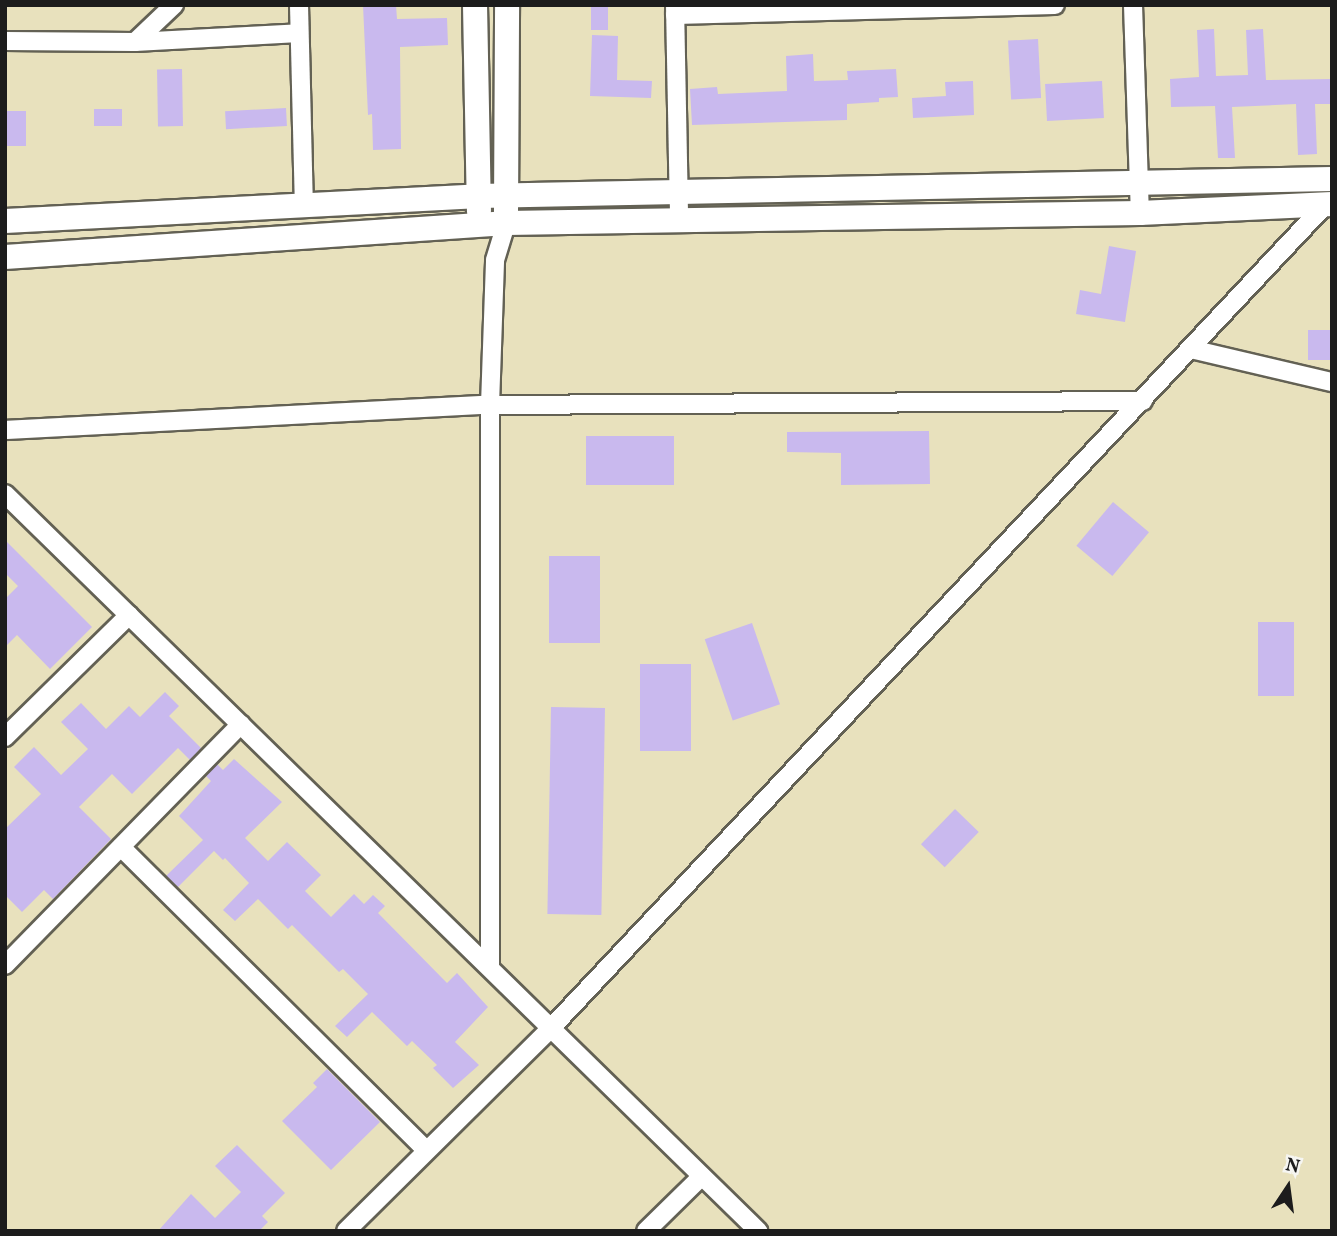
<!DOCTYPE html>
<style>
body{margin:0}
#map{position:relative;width:1337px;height:1236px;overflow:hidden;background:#e8e1bd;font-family:Vollkorn,serif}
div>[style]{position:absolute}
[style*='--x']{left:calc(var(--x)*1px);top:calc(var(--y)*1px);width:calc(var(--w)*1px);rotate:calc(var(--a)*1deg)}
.building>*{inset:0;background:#c9b9ee;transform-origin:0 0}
.roads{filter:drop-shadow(2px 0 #636154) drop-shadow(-2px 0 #636154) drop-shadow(0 2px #636154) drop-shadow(0 -2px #636154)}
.street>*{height:18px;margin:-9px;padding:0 9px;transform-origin:9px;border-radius:9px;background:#fff}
.secondary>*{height:24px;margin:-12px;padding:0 12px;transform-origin:12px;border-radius:12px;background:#fff}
span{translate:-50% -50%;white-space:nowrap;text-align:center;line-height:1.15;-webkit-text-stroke:5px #f6f6f2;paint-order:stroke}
.frame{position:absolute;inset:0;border:7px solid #1c1c1c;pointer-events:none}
.north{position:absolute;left:1253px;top:1152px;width:70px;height:70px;-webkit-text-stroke:5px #f6f6f2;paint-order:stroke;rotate:13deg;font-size:19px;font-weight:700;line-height:28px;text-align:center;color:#1c1c1c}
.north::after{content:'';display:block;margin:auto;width:24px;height:32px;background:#1c1c1c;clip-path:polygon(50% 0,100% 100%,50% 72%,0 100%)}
</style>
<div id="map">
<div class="building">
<i style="clip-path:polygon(363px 5px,396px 5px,397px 19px,447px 18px,448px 45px,400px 47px,401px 149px,373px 150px,372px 114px,368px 115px)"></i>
<i style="left:591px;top:5px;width:17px;height:25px"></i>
<i style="clip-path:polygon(1214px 29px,1216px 76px,1248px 75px,1246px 30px,1263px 29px,1266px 80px,1332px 79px,1332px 104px,1315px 104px,1317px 154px,1298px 155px,1296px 104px,1232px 107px,1235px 158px,1218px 158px,1215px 106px,1171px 107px,1170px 79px,1199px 77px,1197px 30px)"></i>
<i style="clip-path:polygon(592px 35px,618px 36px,617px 80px,652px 81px,651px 98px,590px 96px)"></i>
<i style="left:1038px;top:39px;width:59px;height:30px;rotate:87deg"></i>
<i style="clip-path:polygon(813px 54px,814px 81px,848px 80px,847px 71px,896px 69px,898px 97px,879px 98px,879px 102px,847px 104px,847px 120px,692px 125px,690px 89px,717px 87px,718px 94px,787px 91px,786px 56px)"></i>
<i style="left:182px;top:69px;width:57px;height:25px;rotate:89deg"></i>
<i style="clip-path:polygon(973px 81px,974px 115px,913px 118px,912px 98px,946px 96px,945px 82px)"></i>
<i style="left:1102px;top:81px;width:37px;height:57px;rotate:87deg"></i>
<i style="left:286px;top:108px;width:18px;height:61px;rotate:87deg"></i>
<i style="left:94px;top:109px;width:28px;height:17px"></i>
<i style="left:5px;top:111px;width:21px;height:35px"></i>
<i style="clip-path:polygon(1109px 246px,1136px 251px,1125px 322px,1076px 314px,1080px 290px,1101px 294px)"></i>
<i style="left:1308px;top:330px;width:24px;height:30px"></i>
<i style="clip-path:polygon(929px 431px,930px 484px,841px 485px,841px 453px,787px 452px,787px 432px)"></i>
<i style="left:586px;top:436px;width:88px;height:49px"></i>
<i style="left:1113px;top:502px;width:47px;height:57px;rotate:40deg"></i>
<i style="clip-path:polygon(5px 540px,92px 627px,50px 669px,17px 635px,5px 647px,5px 599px,18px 586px,5px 573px)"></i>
<i style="left:549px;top:556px;width:51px;height:87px"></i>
<i style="left:1258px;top:622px;width:36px;height:74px"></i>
<i style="left:752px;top:623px;width:86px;height:50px;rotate:71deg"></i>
<i style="left:640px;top:664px;width:51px;height:87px"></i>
<i style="clip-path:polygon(165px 692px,179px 706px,169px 716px,201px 748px,190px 760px,178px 748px,132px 794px,112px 774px,79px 807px,111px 839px,53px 899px,44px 890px,22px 912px,5px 895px,5px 829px,41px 794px,14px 767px,34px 747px,61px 775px,88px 749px,61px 722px,81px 703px,106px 729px,129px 706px,140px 717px)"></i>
<i style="left:551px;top:707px;width:54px;height:207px;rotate:1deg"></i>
<i style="clip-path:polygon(234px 759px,282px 802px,245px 838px,268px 861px,287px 842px,321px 875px,305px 891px,331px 917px,354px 894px,364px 904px,373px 895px,385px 906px,378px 913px,447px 983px,457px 973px,488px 1007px,455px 1042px,479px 1065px,453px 1088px,433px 1068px,437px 1065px,412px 1041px,407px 1046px,372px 1012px,347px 1037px,335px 1026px,368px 994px,343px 969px,339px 972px,292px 925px,288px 929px,258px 899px,235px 921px,223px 910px,249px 883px,225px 858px,223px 860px,214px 851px,178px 887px,166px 876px,203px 840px,179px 816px,211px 781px,206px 776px,217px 764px,223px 770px)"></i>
<i style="left:955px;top:809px;width:33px;height:49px;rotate:44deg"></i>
<i style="clip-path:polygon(327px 1069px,380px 1122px,331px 1170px,282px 1121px,317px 1087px,313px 1083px)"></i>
<i style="clip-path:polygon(237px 1145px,285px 1193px,262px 1216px,268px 1222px,259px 1231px,158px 1231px,191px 1194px,215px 1218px,241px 1192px,215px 1166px)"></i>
</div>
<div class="roads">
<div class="street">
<i style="--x:299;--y:5;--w:200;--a:88.6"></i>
<i style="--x:675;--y:5;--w:217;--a:88.9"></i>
<i style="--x:1133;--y:5;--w:208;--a:88.1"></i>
<i style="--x:675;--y:15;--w:380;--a:-1.5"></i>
<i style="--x:5;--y:41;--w:130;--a:0.4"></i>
<i style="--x:135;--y:42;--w:164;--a:-3.1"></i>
<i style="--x:135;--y:42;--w:54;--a:-43.5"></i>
<i style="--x:1191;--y:349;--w:145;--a:13.2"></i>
<i style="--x:5;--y:430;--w:486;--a:-3"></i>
<i style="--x:490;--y:405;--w:653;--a:-0.35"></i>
<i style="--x:5;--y:494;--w:1054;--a:44.38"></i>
<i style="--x:5;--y:737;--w:174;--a:-44.5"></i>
<i style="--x:121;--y:847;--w:429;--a:44.8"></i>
<i style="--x:5;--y:965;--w:337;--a:-45.6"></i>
<i style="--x:490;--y:967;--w:562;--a:-90"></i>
<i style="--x:490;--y:405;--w:145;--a:-88"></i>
<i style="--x:495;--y:260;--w:39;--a:-73"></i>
<i style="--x:346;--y:1231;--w:290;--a:-44.7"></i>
<i style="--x:552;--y:1027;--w:1128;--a:-46.76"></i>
<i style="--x:646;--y:1231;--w:78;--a:-44.5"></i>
</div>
<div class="secondary">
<i style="--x:475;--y:5;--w:206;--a:88.9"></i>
<i style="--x:506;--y:212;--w:207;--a:-89.7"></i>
<i style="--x:5;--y:221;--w:475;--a:-3"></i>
<i style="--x:479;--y:196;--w:853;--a:-1.14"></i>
<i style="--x:5;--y:257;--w:502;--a:-3.88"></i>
<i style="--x:506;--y:223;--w:634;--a:-0.9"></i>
<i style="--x:1140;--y:213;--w:192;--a:-2.7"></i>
</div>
</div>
<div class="frame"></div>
<div class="north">N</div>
</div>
